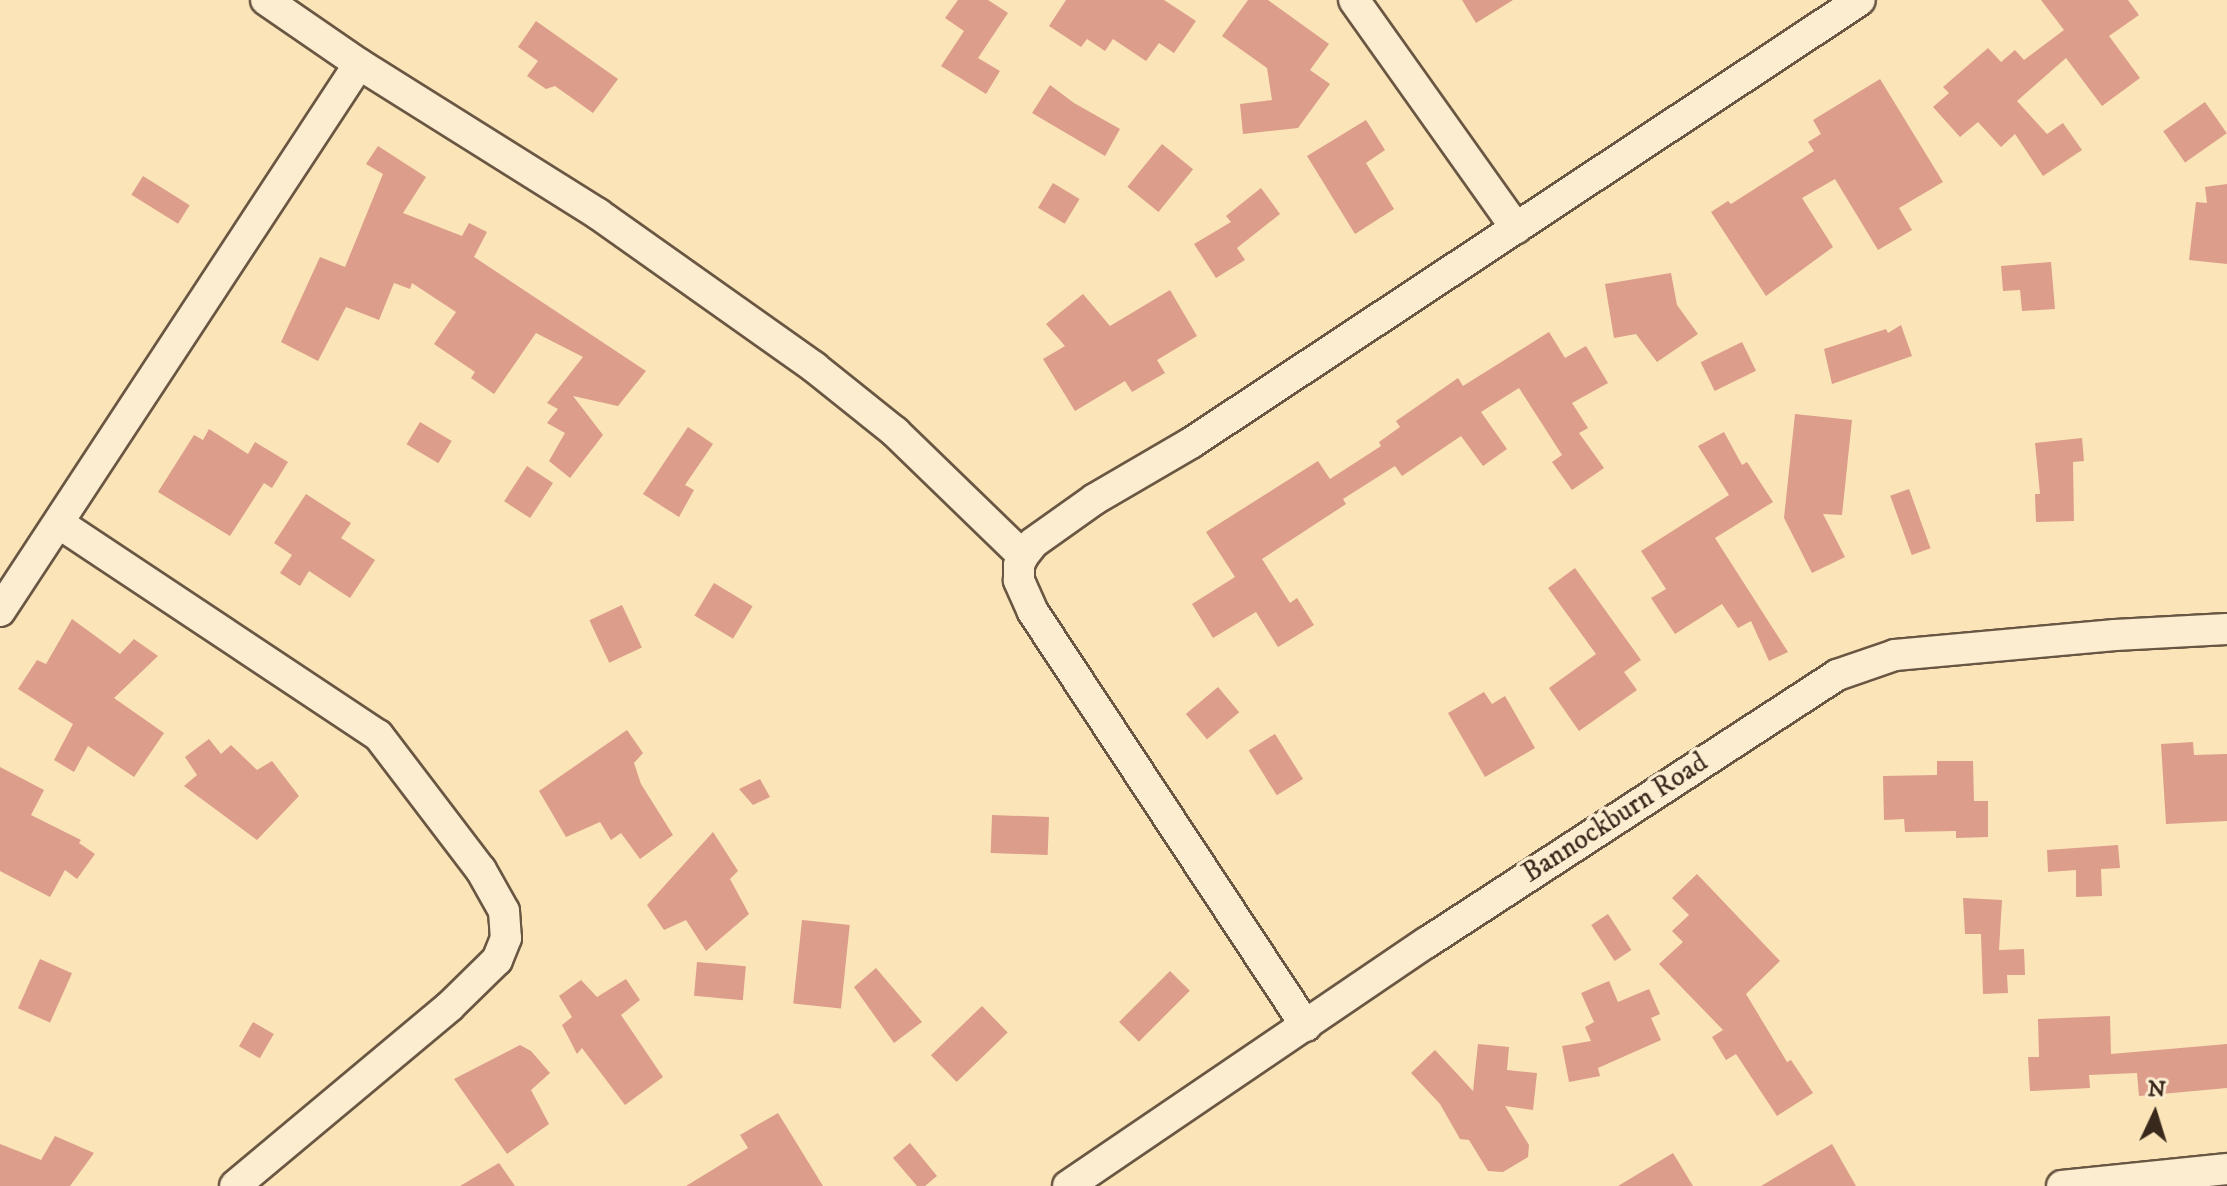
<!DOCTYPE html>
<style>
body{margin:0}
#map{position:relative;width:2227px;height:1186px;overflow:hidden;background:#fbe4b8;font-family:"IM FELL DW Pica",serif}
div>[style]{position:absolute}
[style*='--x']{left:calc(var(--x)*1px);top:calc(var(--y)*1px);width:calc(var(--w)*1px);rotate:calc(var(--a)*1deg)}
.building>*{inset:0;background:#dc9d8a;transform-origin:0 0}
.roads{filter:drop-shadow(2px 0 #6a5743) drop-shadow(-2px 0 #6a5743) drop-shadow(0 2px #6a5743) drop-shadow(0 -2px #6a5743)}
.street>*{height:30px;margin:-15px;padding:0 15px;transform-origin:15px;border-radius:15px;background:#fcedd1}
span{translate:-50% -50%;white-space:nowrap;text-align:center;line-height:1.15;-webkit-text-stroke:7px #fcedd1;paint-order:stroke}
.street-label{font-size:28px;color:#39281c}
.north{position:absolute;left:2115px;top:1074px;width:80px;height:80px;-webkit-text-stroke:6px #fcedd1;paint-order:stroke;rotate:4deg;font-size:22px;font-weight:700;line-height:32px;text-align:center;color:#39281c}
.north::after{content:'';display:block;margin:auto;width:28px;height:36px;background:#39281c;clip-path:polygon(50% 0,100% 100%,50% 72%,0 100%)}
</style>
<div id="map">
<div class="building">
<i style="clip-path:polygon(958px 0,988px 0,1008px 13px,978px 58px,1000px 71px,986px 94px,941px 66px,964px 31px,945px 18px)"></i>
<i style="clip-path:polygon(1066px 0,1164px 0,1196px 21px,1174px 53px,1159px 43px,1146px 61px,1113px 39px,1105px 51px,1087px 39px,1081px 47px,1049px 26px)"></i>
<i style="clip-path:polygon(1248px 0,1268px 0,1329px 44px,1310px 70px,1330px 84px,1298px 128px,1243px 134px,1240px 104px,1272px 100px,1267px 68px,1222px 36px)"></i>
<i style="clip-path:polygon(1462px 0,1513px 0,1476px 23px)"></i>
<i style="clip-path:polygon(2041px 0,2128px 0,2139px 15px,2109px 36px,2140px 78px,2102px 106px,2066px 58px,2017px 101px,2047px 134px,2063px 123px,2082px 150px,2043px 176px,2015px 134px,2001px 147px,1978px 122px,1960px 137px,1933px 107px,1949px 93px,1943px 87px,1988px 48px,2001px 62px,2015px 50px,2024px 60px,2064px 30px)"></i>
<i style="clip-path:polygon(536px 21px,618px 79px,593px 113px,555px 86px,546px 89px,527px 76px,538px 61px,518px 47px)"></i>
<i style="clip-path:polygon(1880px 79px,1943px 182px,1899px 208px,1912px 230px,1878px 250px,1835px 179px,1802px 198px,1833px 247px,1766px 296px,1711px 212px,1728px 201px,1731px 204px,1814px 151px,1808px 142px,1821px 134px,1813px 120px)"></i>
<i style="clip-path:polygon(1050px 85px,1074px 103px,1120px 129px,1105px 156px,1032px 113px)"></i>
<i style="left:2205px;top:102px;width:38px;height:51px;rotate:55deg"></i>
<i style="clip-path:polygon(1366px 120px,1385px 150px,1366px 163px,1394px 209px,1355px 234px,1307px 156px)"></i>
<i style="left:1162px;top:144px;width:40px;height:55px;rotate:39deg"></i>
<i style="clip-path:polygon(378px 146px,426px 177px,403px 213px,462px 236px,469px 223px,487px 232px,474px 257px,646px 371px,618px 406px,573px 396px,603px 435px,570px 478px,549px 461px,565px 433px,547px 423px,558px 409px,547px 403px,583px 357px,536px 333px,494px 394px,471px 378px,475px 372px,434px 344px,456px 312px,412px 283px,410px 289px,394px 283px,379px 320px,346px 307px,318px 361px,281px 342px,320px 257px,345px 267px,383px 174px,366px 164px)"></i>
<i style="left:143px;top:176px;width:55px;height:22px;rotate:32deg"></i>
<i style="left:1053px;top:183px;width:31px;height:29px;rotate:31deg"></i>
<i style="clip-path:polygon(2227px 184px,2227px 264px,2189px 260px,2196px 202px,2207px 203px,2205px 187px)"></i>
<i style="clip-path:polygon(1261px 188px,1280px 214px,1237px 248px,1245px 260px,1216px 278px,1194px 244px,1231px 222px,1226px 216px)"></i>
<i style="clip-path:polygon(2051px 262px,2055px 309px,2022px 311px,2020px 290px,2003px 291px,2001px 266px)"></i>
<i style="clip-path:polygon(1671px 273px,1677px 305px,1698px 334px,1657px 362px,1636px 334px,1614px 338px,1605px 284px)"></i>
<i style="clip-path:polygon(1170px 290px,1197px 336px,1157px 360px,1165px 373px,1132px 392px,1125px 381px,1075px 411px,1043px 359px,1065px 346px,1046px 324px,1083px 294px,1110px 326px)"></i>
<i style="clip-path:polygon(1901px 325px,1912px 356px,1832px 384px,1824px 349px,1886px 329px,1888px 333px)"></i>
<i style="clip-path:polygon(1549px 332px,1565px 358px,1586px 346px,1608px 383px,1572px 403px,1588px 428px,1579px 433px,1604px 468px,1572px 490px,1552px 462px,1562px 455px,1519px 388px,1481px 412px,1507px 449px,1483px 466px,1461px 436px,1402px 476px,1395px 466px,1343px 499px,1346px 504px,1262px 559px,1290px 603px,1297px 598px,1314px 625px,1278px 647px,1256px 612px,1213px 638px,1192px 604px,1235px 577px,1206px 532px,1318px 461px,1330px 479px,1381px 446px,1379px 442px,1400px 427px,1396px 421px,1458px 378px,1463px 386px)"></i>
<i style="left:1742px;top:342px;width:32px;height:46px;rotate:64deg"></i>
<i style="clip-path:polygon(1795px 414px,1852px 420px,1842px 515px,1823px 514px,1845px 557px,1812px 573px,1784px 518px)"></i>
<i style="left:420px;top:422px;width:37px;height:26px;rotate:31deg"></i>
<i style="clip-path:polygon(688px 427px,713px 444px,685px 485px,694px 490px,679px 517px,643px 494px)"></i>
<i style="clip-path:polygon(209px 429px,248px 454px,255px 442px,288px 462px,272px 488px,264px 483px,230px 536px,158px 492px,194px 435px,203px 440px)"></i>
<i style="clip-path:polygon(1724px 432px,1742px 465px,1747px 462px,1773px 502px,1715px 538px,1788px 652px,1769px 661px,1751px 621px,1738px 628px,1722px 604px,1675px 634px,1651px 598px,1666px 589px,1641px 551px,1729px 495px,1698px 446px)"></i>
<i style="clip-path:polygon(2082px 438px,2084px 461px,2073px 462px,2074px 521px,2036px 522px,2035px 494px,2040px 494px,2035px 443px)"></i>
<i style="left:527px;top:466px;width:31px;height:42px;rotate:33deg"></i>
<i style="left:1909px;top:489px;width:63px;height:20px;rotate:70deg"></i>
<i style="clip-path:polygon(306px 494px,351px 523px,341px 538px,375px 560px,350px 598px,309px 571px,300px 586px,280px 573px,292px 555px,274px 543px)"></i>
<i style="clip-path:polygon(1575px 568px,1641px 660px,1624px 672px,1637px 690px,1579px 731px,1549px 688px,1596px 654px,1548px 588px)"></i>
<i style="left:714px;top:583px;width:45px;height:38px;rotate:31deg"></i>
<i style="left:622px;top:605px;width:47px;height:36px;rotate:65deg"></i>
<i style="clip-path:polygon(72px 619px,120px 654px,134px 639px,158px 656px,114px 698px,164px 733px,134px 777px,88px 746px,74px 772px,54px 760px,73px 724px,18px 689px,37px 660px,46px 664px)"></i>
<i style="left:1218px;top:687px;width:33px;height:42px;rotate:50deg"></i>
<i style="clip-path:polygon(1484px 692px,1492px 704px,1505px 696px,1535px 748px,1485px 777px,1448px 713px)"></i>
<i style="clip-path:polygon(627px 730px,643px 753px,634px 763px,641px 784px,673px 835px,640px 859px,621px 833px,611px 840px,600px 822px,566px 837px,539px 791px)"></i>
<i style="left:1275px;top:734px;width:53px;height:31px;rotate:58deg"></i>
<i style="clip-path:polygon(209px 739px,221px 754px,231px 745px,257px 770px,272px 761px,299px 796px,257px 840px,184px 786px,197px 775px,185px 757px)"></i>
<i style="clip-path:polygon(2193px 742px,2194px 755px,2227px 754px,2227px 821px,2166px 824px,2161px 744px)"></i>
<i style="clip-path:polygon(1937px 761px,1973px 761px,1974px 801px,1988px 801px,1988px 837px,1956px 838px,1956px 831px,1905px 832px,1904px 819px,1884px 820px,1883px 776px,1937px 775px)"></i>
<i style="clip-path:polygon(0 767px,44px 790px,31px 815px,81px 840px,79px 843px,95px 854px,77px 879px,65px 870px,50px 897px,0 871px)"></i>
<i style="clip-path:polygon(760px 779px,770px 797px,753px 805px,739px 789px)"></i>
<i style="left:992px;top:815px;width:57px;height:38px;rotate:2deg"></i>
<i style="clip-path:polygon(713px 832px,738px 871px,730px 879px,749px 914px,706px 951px,686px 920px,664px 930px,647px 905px)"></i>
<i style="clip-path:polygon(2118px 845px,2120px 868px,2101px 869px,2102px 896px,2076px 897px,2076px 870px,2048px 872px,2047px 850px)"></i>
<i style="clip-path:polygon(1697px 874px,1780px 961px,1746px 994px,1787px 1062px,1791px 1060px,1813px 1093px,1777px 1116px,1736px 1054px,1726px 1060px,1712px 1037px,1723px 1030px,1659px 964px,1683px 942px,1672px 931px,1689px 915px,1672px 898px)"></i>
<i style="clip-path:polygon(1963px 898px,2002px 900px,1999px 950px,2024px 949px,2025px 975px,2007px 975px,2008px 993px,1983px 994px,1981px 934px,1965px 934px)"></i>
<i style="left:1608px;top:914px;width:43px;height:20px;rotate:57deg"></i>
<i style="left:802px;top:920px;width:48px;height:84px;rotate:6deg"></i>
<i style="left:40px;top:959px;width:35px;height:54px;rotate:24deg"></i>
<i style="left:697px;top:962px;width:49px;height:34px;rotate:5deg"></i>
<i style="clip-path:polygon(876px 968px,922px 1022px,894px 1043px,854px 987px)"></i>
<i style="left:1170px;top:971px;width:28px;height:72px;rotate:45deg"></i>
<i style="clip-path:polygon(626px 979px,640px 1000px,621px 1015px,663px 1077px,625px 1105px,582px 1048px,577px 1054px,562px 1025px,572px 1017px,559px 996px,581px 980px,597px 997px)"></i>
<i style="clip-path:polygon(1609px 981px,1618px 1002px,1649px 989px,1660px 1014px,1651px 1018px,1661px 1040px,1598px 1068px,1600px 1076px,1569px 1082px,1562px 1046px,1591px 1041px,1585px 1027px,1594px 1022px,1581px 993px)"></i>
<i style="left:982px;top:1006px;width:37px;height:71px;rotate:46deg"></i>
<i style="clip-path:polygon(2110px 1016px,2111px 1054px,2227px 1044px,2227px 1088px,2139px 1096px,2137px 1073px,2089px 1075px,2090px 1088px,2030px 1091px,2028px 1057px,2039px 1057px,2038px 1019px)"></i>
<i style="left:253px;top:1022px;width:24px;height:28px;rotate:30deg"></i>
<i style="clip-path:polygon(1478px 1044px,1509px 1047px,1507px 1070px,1537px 1073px,1533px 1110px,1505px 1106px,1529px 1145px,1528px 1157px,1503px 1172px,1488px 1171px,1469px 1140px,1460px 1139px,1440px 1104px,1411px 1073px,1435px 1050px,1473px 1091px)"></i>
<i style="clip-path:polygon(520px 1045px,531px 1051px,550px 1073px,531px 1090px,549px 1124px,507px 1154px,454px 1079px)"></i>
<i style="clip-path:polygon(778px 1113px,823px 1186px,686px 1186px,748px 1148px,740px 1135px)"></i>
<i style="clip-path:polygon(55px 1136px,94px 1153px,70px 1186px,0 1186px,0 1144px,41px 1160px)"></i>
<i style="clip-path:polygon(910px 1143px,937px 1176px,925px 1186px,917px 1186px,893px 1158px)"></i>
<i style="clip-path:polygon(1832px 1144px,1856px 1186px,1761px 1186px)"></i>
<i style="clip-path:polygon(1673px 1153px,1693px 1186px,1618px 1186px)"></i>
<i style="clip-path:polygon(499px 1163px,515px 1186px,460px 1186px)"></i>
</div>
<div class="roads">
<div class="street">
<i style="--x:266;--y:0;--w:113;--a:34.5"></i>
<i style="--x:359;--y:64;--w:282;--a:32.1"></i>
<i style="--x:598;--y:214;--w:265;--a:35.3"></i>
<i style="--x:814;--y:367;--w:104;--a:38.7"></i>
<i style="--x:895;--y:432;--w:178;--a:44.1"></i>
<i style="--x:1354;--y:0;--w:280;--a:54.6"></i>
<i style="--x:60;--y:524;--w:382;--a:33.6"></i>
<i style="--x:378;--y:735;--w:170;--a:52.7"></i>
<i style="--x:481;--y:870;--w:47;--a:60.7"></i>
<i style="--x:504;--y:911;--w:27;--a:86"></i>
<i style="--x:506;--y:938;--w:24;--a:112"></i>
<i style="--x:497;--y:960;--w:67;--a:135.6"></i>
<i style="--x:449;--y:1007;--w:279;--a:140.1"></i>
<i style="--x:0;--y:611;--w:654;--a:-56.72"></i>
<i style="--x:1306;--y:1026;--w:496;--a:-123.4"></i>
<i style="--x:1033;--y:612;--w:35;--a:-114"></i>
<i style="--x:1019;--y:580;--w:15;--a:-90"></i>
<i style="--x:1019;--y:565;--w:10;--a:-66"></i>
<i style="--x:1023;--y:556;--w:16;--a:-52"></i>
<i style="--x:1033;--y:543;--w:76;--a:-35.4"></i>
<i style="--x:1095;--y:499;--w:111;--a:-30.3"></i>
<i style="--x:1191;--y:443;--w:802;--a:-33.51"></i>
<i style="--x:1068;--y:1186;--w:433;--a:-34.2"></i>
<i style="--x:1426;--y:943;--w:491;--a:-33.1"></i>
<i style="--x:1837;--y:675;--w:61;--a:-19"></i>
<i style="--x:1895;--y:655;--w:221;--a:-5.2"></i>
<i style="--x:2115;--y:635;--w:112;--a:-3.1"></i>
<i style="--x:2062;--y:1186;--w:166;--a:-5.9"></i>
</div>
</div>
<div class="street-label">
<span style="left:1615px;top:818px;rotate:-33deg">Bannockburn Road</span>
</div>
<div class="north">N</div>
</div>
